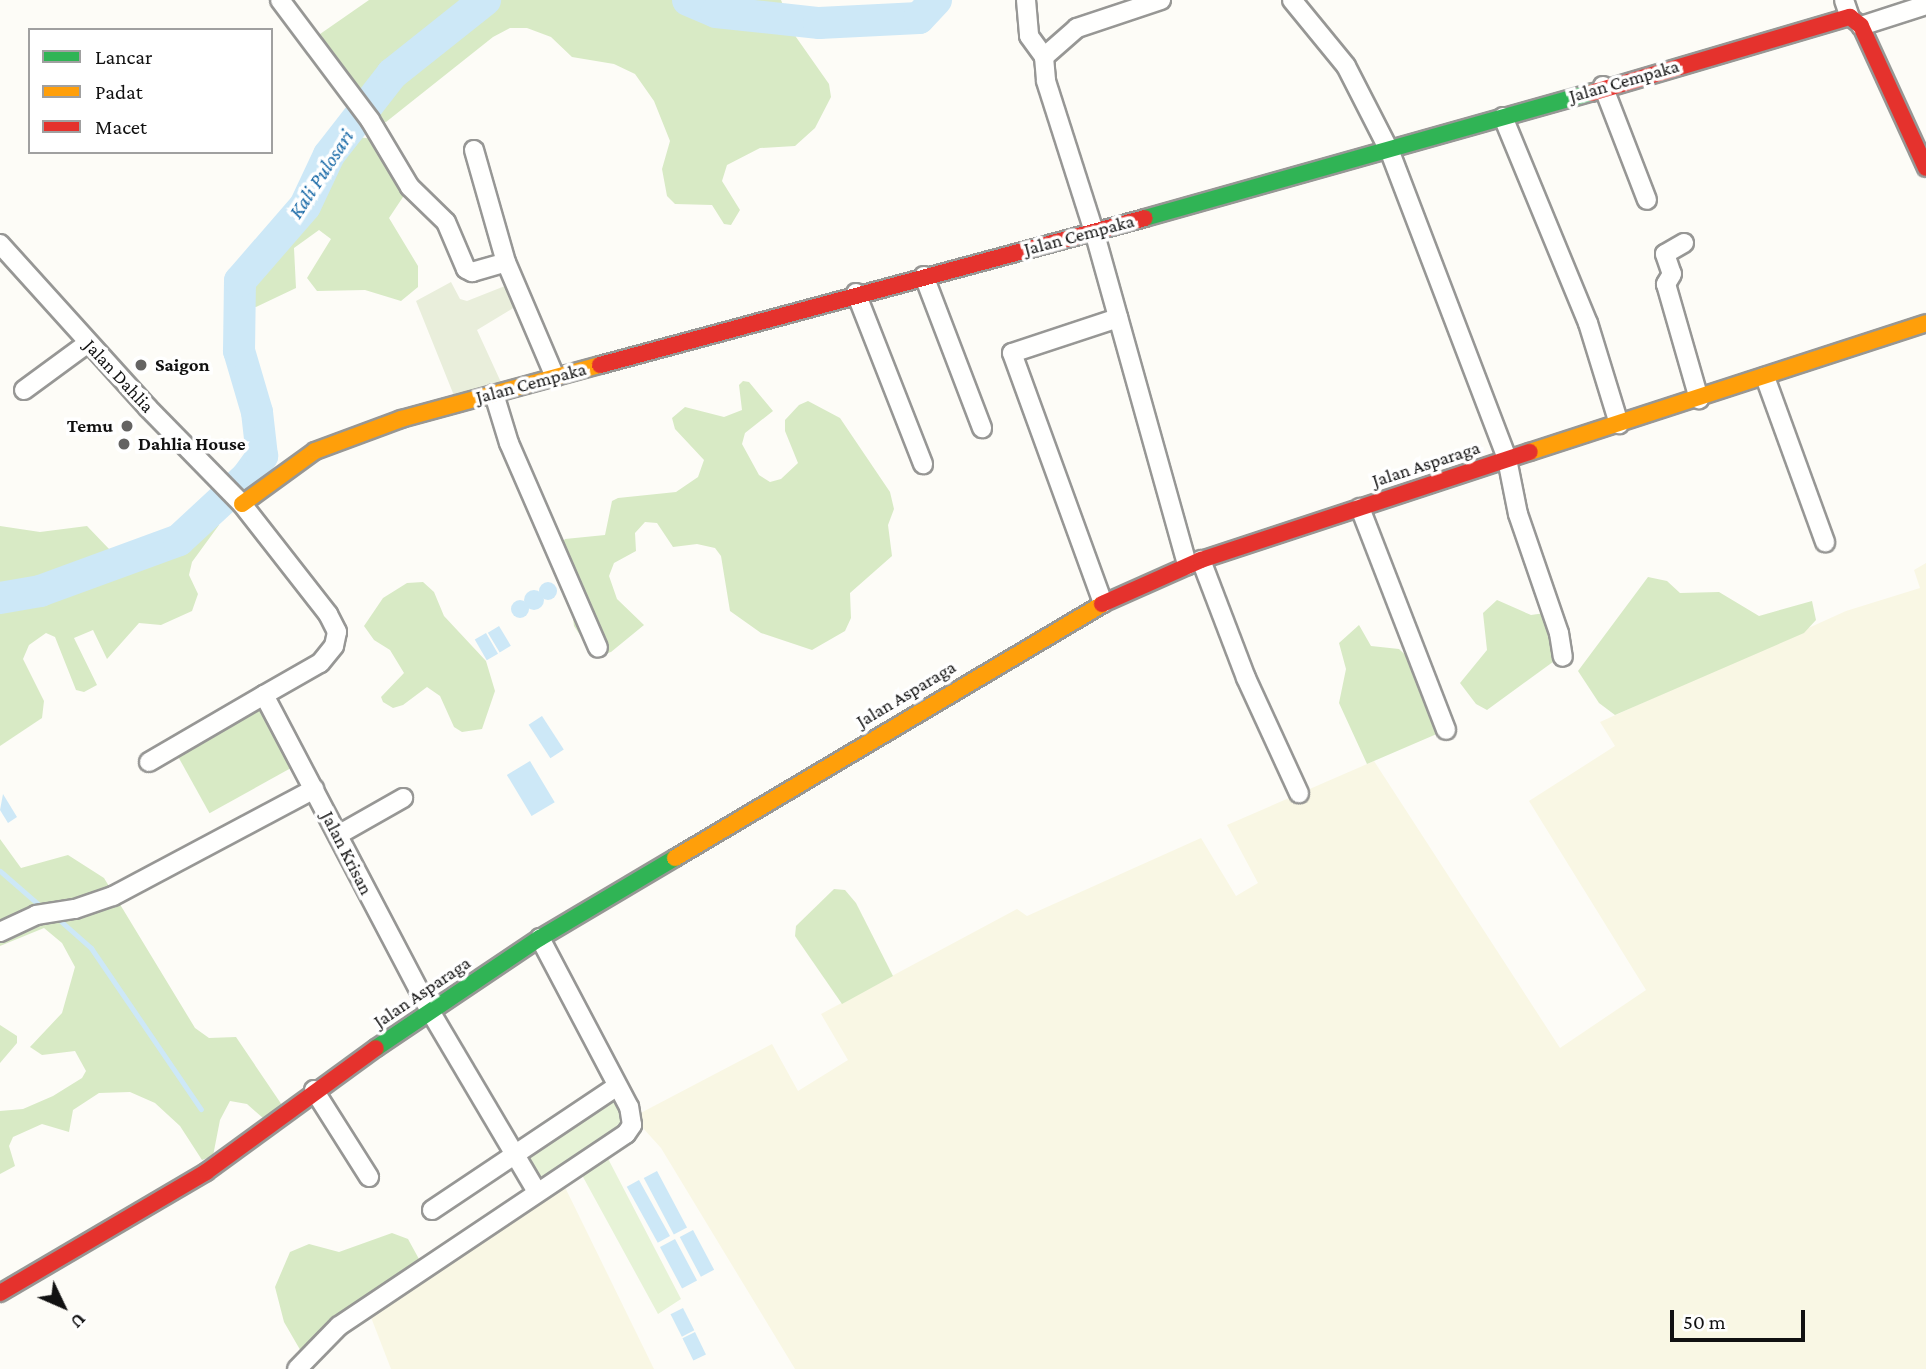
<!DOCTYPE html>
<style>
body{margin:0}
#map{position:relative;width:1926px;height:1369px;overflow:hidden;background:#fdfcf7;font-family:"Crimson Pro",serif}
div>[style]{position:absolute}
[style*='--x']{left:calc(var(--x)*1px);top:calc(var(--y)*1px);width:calc(var(--w)*1px);rotate:calc(var(--a)*1deg)}
.farmland>*{inset:0;background:#f9f7e4}
.green>*{inset:0;background:#e7f3d7}
.forest>*{inset:0;background:#d8eac5;transform-origin:0 0}
.cemetery>*{inset:0;background:#e9eedb}
.water>*{inset:0;background:#cde8f7;transform-origin:0 0}
.round{border-radius:50%}
.stream>*{height:5px;margin:-2.5px;padding:0 2.5px;transform-origin:2.5px;border-radius:2.5px;background:#cde8f7}
.river>*{height:32px;margin:-16px;padding:0 16px;transform-origin:16px;border-radius:16px;background:#cde8f7}
.roads{filter:drop-shadow(2px 0 #979795) drop-shadow(-2px 0 #979795) drop-shadow(0 2px #979795) drop-shadow(0 -2px #979795)}
.street>*{height:18px;margin:-9px;padding:0 9px;transform-origin:9px;border-radius:9px;background:#fffffe}
.fast>*{height:16px;margin:-8px;padding:0 8px;transform-origin:8px;border-radius:8px;background:#30b455}
.slow>*{height:16px;margin:-8px;padding:0 8px;transform-origin:8px;border-radius:8px;background:#ff9f0a}
.jam>*{height:16px;margin:-8px;padding:0 8px;transform-origin:8px;border-radius:8px;background:#e5322d}
.dots>*{width:19px;height:19px;translate:-50% -50%;box-sizing:border-box;border:4px solid #fff;border-radius:50%}
span{translate:-50% -50%;white-space:nowrap;text-align:center;line-height:1.15;-webkit-text-stroke:7px #fff;paint-order:stroke}
.street-label{font-size:19px;color:#111}
.poi-label{font-size:19px;color:#111;font-weight:700}
.left{translate:0 -50%;text-align:left}
.right{translate:-100% -50%;text-align:right}
.water-label{font-size:21px;color:#1768a6;font-style:italic}
.legend{position:absolute;left:28px;top:28px;width:245px;height:126px;box-sizing:border-box;background:#fff;border:2px solid #a0a0a0;margin:0;padding:9px 12px;list-style:none;font-size:21px;color:#111}
.legend li{display:flex;align-items:center;gap:14px;height:35px}
.legend b{width:35px;border:2px solid #a0a0a0}
.north{position:absolute;left:28px;top:1271px;width:70px;height:70px;-webkit-text-stroke:5px #fff;paint-order:stroke;rotate:134deg;font-size:19px;font-weight:700;line-height:28px;text-align:center;color:#111}
.north::after{content:'';display:block;margin:auto;width:24px;height:32px;background:#111;clip-path:polygon(50% 0,100% 100%,50% 72%,0 100%)}
.scale{position:absolute;left:1670px;top:1310px;width:135px;height:32px;box-sizing:border-box;border:4px solid #111;border-top:0;padding-left:9px;font-size:21px;line-height:24px;white-space:nowrap;color:#111;-webkit-text-stroke:5px #fff;paint-order:stroke}
</style>
<div id="map">
<div class="farmland">
<i style="clip-path:polygon(1926px 563px,1926px 1369px,795px 1369px,661px 1148px,633px 1117px,772px 1044px,798px 1091px,848px 1060px,821px 1014px,1017px 909px,1027px 916px,1201px 838px,1236px 896px,1258px 883px,1227px 825px,1374px 761px,1560px 1048px,1646px 990px,1529px 801px,1615px 746px,1600px 722px,1846px 611px,1920px 588px,1914px 570px)"></i>
<i style="clip-path:polygon(560px 1177px,654px 1369px,391px 1369px,367px 1307px)"></i>
</div>
<div class="green">
<i style="clip-path:polygon(617px 1086px,633px 1117px,603px 1149px,681px 1299px,658px 1314px,577px 1166px,537px 1192px,515px 1155px)"></i>
</div>
<div class="forest">
<i style="clip-path:polygon(369px 0,781px 0,796px 37px,829px 84px,831px 97px,815px 128px,795px 146px,760px 148px,727px 165px,722px 181px,740px 210px,731px 225px,724px 224px,712px 205px,675px 204px,667px 196px,662px 169px,670px 141px,654px 101px,635px 74px,614px 64px,572px 57px,551px 37px,527px 28px,510px 28px,493px 37px,386px 122px,370px 120px,310px 41px)"></i>
<i style="clip-path:polygon(343px 135px,373px 139px,405px 194px,389px 218px,418px 266px,418px 287px,401px 301px,365px 290px,317px 291px,307px 278px,331px 239px,319px 230px,294px 248px,296px 288px,256px 307px,245px 306px,240px 300px,240px 281px,305px 206px)"></i>
<i style="clip-path:polygon(743px 381px,749px 382px,773px 411px,745px 433px,742px 444px,759px 475px,770px 482px,781px 479px,798px 463px,785px 431px,785px 420px,799px 405px,808px 401px,840px 418px,890px 492px,894px 509px,888px 525px,892px 556px,850px 593px,851px 618px,845px 631px,812px 650px,761px 633px,730px 611px,721px 556px,715px 548px,697px 544px,673px 547px,657px 523px,645px 522px,635px 533px,636px 551px,614px 563px,609px 576px,617px 599px,644px 625px,611px 652px,601px 655px,590px 650px,574px 626px,570px 595px,551px 562px,554px 553px,565px 539px,605px 535px,612px 501px,618px 498px,676px 492px,698px 477px,704px 460px,675px 429px,672px 418px,685px 407px,724px 417px,742px 410px,739px 385px)"></i>
<i style="clip-path:polygon(198px 515px,215px 518px,219px 525px,192px 562px,189px 575px,198px 594px,192px 611px,161px 625px,139px 623px,107px 659px,93px 630px,74px 638px,97px 685px,84px 692px,76px 690px,55px 637px,46px 633px,29px 645px,23px 659px,44px 701px,42px 718px,0 746px,0 526px,40px 532px,87px 526px,110px 550px,120px 552px,138px 548px)"></i>
<i style="clip-path:polygon(1648px 577px,1667px 581px,1680px 593px,1719px 592px,1759px 616px,1812px 601px,1816px 620px,1804px 633px,1615px 715px,1599px 703px,1578px 671px)"></i>
<i style="clip-path:polygon(423px 582px,434px 592px,444px 616px,486px 661px,495px 691px,482px 729px,462px 732px,454px 727px,440px 696px,427px 687px,403px 705px,393px 708px,383px 702px,381px 697px,404px 673px,390px 650px,374px 640px,364px 626px,383px 598px,407px 583px)"></i>
<i style="clip-path:polygon(1497px 600px,1531px 615px,1552px 612px,1557px 659px,1487px 710px,1476px 704px,1460px 683px,1487px 650px,1483px 613px)"></i>
<i style="clip-path:polygon(1359px 625px,1371px 646px,1399px 649px,1417px 666px,1446px 730px,1367px 764px,1339px 703px,1346px 669px,1339px 643px)"></i>
<i style="left:264px;top:695px;width:77px;height:105px;rotate:61deg"></i>
<i style="clip-path:polygon(0 839px,21px 868px,68px 855px,104px 878px,195px 1028px,209px 1038px,236px 1037px,286px 1111px,263px 1118px,247px 1104px,230px 1101px,220px 1120px,213px 1156px,202px 1160px,180px 1126px,155px 1103px,130px 1092px,99px 1093px,73px 1110px,69px 1132px,42px 1124px,13px 1137px,9px 1146px,15px 1166px,0 1174px,0 1111px,23px 1109px,53px 1096px,82px 1078px,86px 1071px,75px 1051px,42px 1055px,30px 1047px,62px 1013px,75px 967px,62px 943px,44px 928px,0 946px)"></i>
<i style="clip-path:polygon(834px 889px,845px 890px,856px 903px,893px 976px,842px 1004px,795px 936px,796px 926px)"></i>
<i style="clip-path:polygon(0 1025px,17px 1036px,17px 1043px,0 1063px)"></i>
<i style="clip-path:polygon(392px 1233px,408px 1239px,425px 1270px,306px 1360px,284px 1322px,275px 1287px,290px 1252px,309px 1244px,339px 1252px)"></i>
</div>
<div class="cemetery">
<i style="clip-path:polygon(451px 282px,460px 299px,467px 301px,515px 282px,523px 302px,477px 330px,505px 391px,457px 403px,416px 301px)"></i>
</div>
<div class="water">
<i class="round" style="left:539px;top:582px;width:18px;height:18px"></i>
<i class="round" style="left:524px;top:590px;width:20px;height:20px"></i>
<i class="round" style="left:511px;top:600px;width:18px;height:18px"></i>
<i style="left:499px;top:626px;width:23px;height:13px;rotate:59deg"></i>
<i style="left:486px;top:633px;width:24px;height:13px;rotate:60deg"></i>
<i style="left:542px;top:716px;width:40px;height:16px;rotate:57deg"></i>
<i style="left:530px;top:761px;width:48px;height:27px;rotate:59deg"></i>
<i style="clip-path:polygon(3px 794px,17px 817px,8px 823px,0 810px)"></i>
<i style="left:657px;top:1171px;width:64px;height:15px;rotate:62deg"></i>
<i style="left:639px;top:1180px;width:64px;height:14px;rotate:61deg"></i>
<i style="left:693px;top:1230px;width:45px;height:15px;rotate:62deg"></i>
<i style="left:675px;top:1239px;width:47px;height:17px;rotate:62deg"></i>
<i style="left:683px;top:1308px;width:25px;height:14px;rotate:63deg"></i>
<i style="left:695px;top:1332px;width:25px;height:14px;rotate:64deg"></i>
</div>
<div class="stream">
<i style="--x:0;--y:871;--w:60;--a:40.9"></i>
<i style="--x:56;--y:917;--w:47;--a:41.5"></i>
<i style="--x:91;--y:948;--w:195;--a:55.7"></i>
</div>
<div class="river">
<i style="--x:688;--y:0;--w:30;--a:23"></i>
<i style="--x:716;--y:12;--w:104;--a:6.1"></i>
<i style="--x:819;--y:23;--w:100;--a:-2.9"></i>
<i style="--x:919;--y:18;--w:25;--a:-47"></i>
<i style="--x:0;--y:598;--w:41;--a:-9.9"></i>
<i style="--x:40;--y:591;--w:148;--a:-20.1"></i>
<i style="--x:179;--y:540;--w:93;--a:-42.8"></i>
<i style="--x:247;--y:477;--w:26;--a:-54"></i>
<i style="--x:262;--y:456;--w:44;--a:-96.5"></i>
<i style="--x:257;--y:412;--w:64;--a:-106.4"></i>
<i style="--x:239;--y:351;--w:70;--a:-89.2"></i>
<i style="--x:240;--y:281;--w:99;--a:-49.1"></i>
<i style="--x:305;--y:206;--w:56;--a:-64.8"></i>
<i style="--x:329;--y:155;--w:103;--a:-52.1"></i>
<i style="--x:392;--y:74;--w:119;--a:-38.5"></i>
</div>
<div class="roads">
<div class="street">
<i style="--x:280;--y:0;--w:150;--a:53.1"></i>
<i style="--x:370;--y:120;--w:78;--a:59.2"></i>
<i style="--x:410;--y:187;--w:50;--a:44.2"></i>
<i style="--x:446;--y:222;--w:51;--a:66.9"></i>
<i style="--x:466;--y:269;--w:7;--a:27"></i>
<i style="--x:472;--y:272;--w:35;--a:-16"></i>
<i style="--x:1026;--y:0;--w:36;--a:85"></i>
<i style="--x:1029;--y:36;--w:26;--a:54"></i>
<i style="--x:1161;--y:0;--w:89;--a:161.6"></i>
<i style="--x:1077;--y:28;--w:44;--a:138.7"></i>
<i style="--x:1044;--y:57;--w:24;--a:85"></i>
<i style="--x:1046;--y:81;--w:157;--a:72.3"></i>
<i style="--x:1094;--y:231;--w:347;--a:74.4"></i>
<i style="--x:1292;--y:0;--w:85;--a:50.7"></i>
<i style="--x:1346;--y:66;--w:97;--a:62.9"></i>
<i style="--x:1390;--y:152;--w:329;--a:69.1"></i>
<i style="--x:1507;--y:459;--w:56;--a:78.7"></i>
<i style="--x:1518;--y:514;--w:126;--a:71"></i>
<i style="--x:1559;--y:633;--w:24;--a:81"></i>
<i style="--x:1844;--y:0;--w:18;--a:71"></i>
<i style="--x:1861;--y:26;--w:68;--a:-17.9"></i>
<i style="--x:1603;--y:86;--w:122;--a:68.9"></i>
<i style="--x:1503;--y:117;--w:223;--a:67.6"></i>
<i style="--x:1588;--y:323;--w:106;--a:72.9"></i>
<i style="--x:474;--y:150;--w:116;--a:74.1"></i>
<i style="--x:506;--y:262;--w:125;--a:66.9"></i>
<i style="--x:1684;--y:243;--w:22;--a:150"></i>
<i style="--x:1665;--y:254;--w:21;--a:71"></i>
<i style="--x:1672;--y:274;--w:12;--a:121"></i>
<i style="--x:1666;--y:284;--w:120;--a:74"></i>
<i style="--x:0;--y:244;--w:221;--a:47.9"></i>
<i style="--x:148;--y:408;--w:134;--a:45.6"></i>
<i style="--x:242;--y:504;--w:140;--a:52"></i>
<i style="--x:328;--y:614;--w:20;--a:63"></i>
<i style="--x:337;--y:632;--w:14;--a:102"></i>
<i style="--x:334;--y:646;--w:22;--a:129"></i>
<i style="--x:320;--y:663;--w:64;--a:150.3"></i>
<i style="--x:264;--y:695;--w:357;--a:62.3"></i>
<i style="--x:430;--y:1011;--w:210;--a:59.4"></i>
<i style="--x:924;--y:276;--w:163;--a:69.1"></i>
<i style="--x:856;--y:293;--w:184;--a:68.6"></i>
<i style="--x:1765;--y:377;--w:176;--a:70"></i>
<i style="--x:24;--y:390;--w:79;--a:-36.3"></i>
<i style="--x:494;--y:394;--w:51;--a:73"></i>
<i style="--x:509;--y:443;--w:223;--a:66.5"></i>
<i style="--x:1360;--y:508;--w:238;--a:68.8"></i>
<i style="--x:1201;--y:560;--w:126;--a:69.1"></i>
<i style="--x:1246;--y:678;--w:127;--a:65.3"></i>
<i style="--x:1103;--y:603;--w:266;--a:-110"></i>
<i style="--x:1012;--y:353;--w:112;--a:-18.3"></i>
<i style="--x:149;--y:762;--w:133;--a:-30.2"></i>
<i style="--x:338;--y:835;--w:75;--a:-29.6"></i>
<i style="--x:0;--y:932;--w:40;--a:-25"></i>
<i style="--x:36;--y:915;--w:39;--a:-9"></i>
<i style="--x:75;--y:909;--w:40;--a:-18.9"></i>
<i style="--x:113;--y:896;--w:228;--a:-28"></i>
<i style="--x:314;--y:1090;--w:103;--a:57.7"></i>
<i style="--x:432;--y:1210;--w:223;--a:-33.8"></i>
<i style="--x:297;--y:1369;--w:60;--a:-45.7"></i>
<i style="--x:339;--y:1326;--w:345;--a:-33.8"></i>
<i style="--x:626;--y:1134;--w:11;--a:-56"></i>
<i style="--x:632;--y:1125;--w:18;--a:-99"></i>
<i style="--x:629;--y:1107;--w:191;--a:-117.8"></i>
</div>
<div class="fast">
<i style="--x:1145;--y:218;--w:463;--a:-15.7"></i>
<i style="--x:376;--y:1048;--w:197;--a:-33.9"></i>
<i style="--x:540;--y:938;--w:157;--a:-30.7"></i>
</div>
<div class="slow">
<i style="--x:1530;--y:452;--w:416;--a:-18"></i>
<i style="--x:242;--y:504;--w:90;--a:-36"></i>
<i style="--x:315;--y:451;--w:92;--a:-20.4"></i>
<i style="--x:401;--y:419;--w:206;--a:-15.2"></i>
<i style="--x:675;--y:858;--w:497;--a:-30.7"></i>
</div>
<div class="jam">
<i style="--x:1591;--y:93;--w:270;--a:-16.4"></i>
<i style="--x:1850;--y:17;--w:14;--a:39"></i>
<i style="--x:1861;--y:26;--w:156;--a:65.4"></i>
<i style="--x:600;--y:365;--w:564;--a:-15.09"></i>
<i style="--x:1102;--y:604;--w:108;--a:-24"></i>
<i style="--x:1201;--y:560;--w:346;--a:-18.2"></i>
<i style="--x:0;--y:1293;--w:239;--a:-30.4"></i>
<i style="--x:206;--y:1172;--w:210;--a:-36.1"></i>
</div>
</div>
<div class="dots">
<i style="left:141px;top:365px;background:#646362"></i>
<i style="left:127px;top:426px;background:#646362"></i>
<i style="left:124px;top:444px;background:#646362"></i>
</div>
<div class="street-label">
<span style="left:1624px;top:81px;rotate:-16deg">Jalan Cempaka</span>
<span style="left:1079px;top:235px;rotate:-15deg">Jalan Cempaka</span>
<span style="left:119px;top:376px;rotate:47deg">Jalan Dahlia</span>
<span style="left:531px;top:383px;rotate:-15deg">Jalan Cempaka</span>
<span style="left:1426px;top:464px;rotate:-18deg">Jalan Asparaga</span>
<span style="left:906px;top:694px;rotate:-31deg">Jalan Asparaga</span>
<span style="left:347px;top:853px;rotate:63deg">Jalan Krisan</span>
<span style="left:422px;top:992px;rotate:-34deg">Jalan Asparaga</span>
</div>
<div class="poi-label">
<span class="left" style="left:155px;top:365px">Saigon</span>
<span class="right" style="left:113px;top:426px">Temu</span>
<span class="left" style="left:138px;top:444px">Dahlia House</span>
</div>
<div class="water-label">
<span style="left:321px;top:174px;rotate:-57deg">Kali Pulosari</span>
</div>
<ul class="legend">
<li><b style="height:9px;background:#30b455"></b>Lancar</li>
<li><b style="height:9px;background:#ff9f0a"></b>Padat</li>
<li><b style="height:9px;background:#e5322d"></b>Macet</li>
</ul>
<div class="north">U</div>
<div class="scale">50 m</div>
</div>
